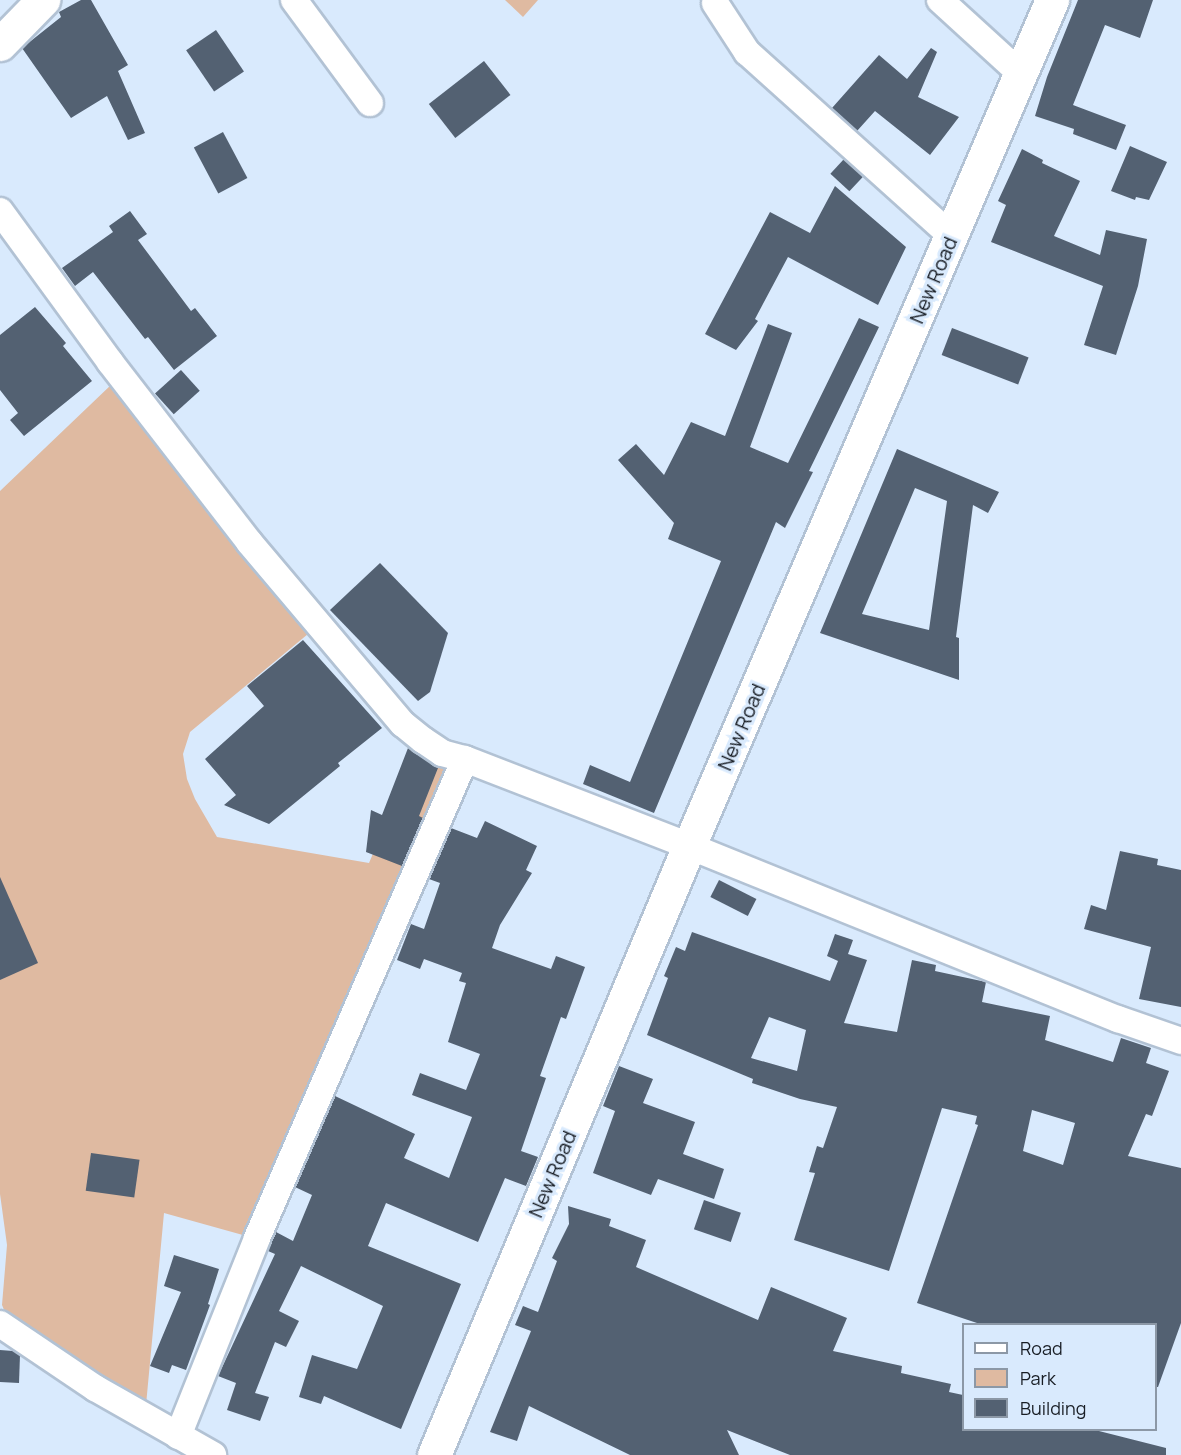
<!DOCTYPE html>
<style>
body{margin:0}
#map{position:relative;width:1181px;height:1455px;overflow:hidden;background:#d9eafd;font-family:Manrope,sans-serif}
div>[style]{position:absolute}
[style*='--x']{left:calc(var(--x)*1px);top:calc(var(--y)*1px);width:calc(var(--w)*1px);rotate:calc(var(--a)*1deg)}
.green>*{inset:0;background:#dfbaa1}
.building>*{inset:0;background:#536172;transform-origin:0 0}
.roads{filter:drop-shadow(2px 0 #b2c2d4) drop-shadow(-2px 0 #b2c2d4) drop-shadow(0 2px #b2c2d4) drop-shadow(0 -2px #b2c2d4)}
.minor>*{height:26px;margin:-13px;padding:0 13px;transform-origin:13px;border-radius:13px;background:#fff}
.tertiary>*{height:33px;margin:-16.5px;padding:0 16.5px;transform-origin:16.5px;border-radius:16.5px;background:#fff}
span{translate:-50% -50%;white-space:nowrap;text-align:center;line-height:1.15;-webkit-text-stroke:6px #d9eafd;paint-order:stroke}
.street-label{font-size:20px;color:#181d24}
.legend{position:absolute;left:962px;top:1323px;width:195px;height:108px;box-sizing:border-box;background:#d9eafd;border:2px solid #8c98a6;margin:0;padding:8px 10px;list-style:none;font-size:18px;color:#181d24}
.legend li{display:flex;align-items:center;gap:12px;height:30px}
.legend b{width:30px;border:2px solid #8c98a6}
</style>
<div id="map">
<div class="green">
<i style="clip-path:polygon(505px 0,538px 0,523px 17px)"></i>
<i style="clip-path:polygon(112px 384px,314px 629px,190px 732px,183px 754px,187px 779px,195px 799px,217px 837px,369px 863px,418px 748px,447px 765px,450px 772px,250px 1237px,164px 1213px,146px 1405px,8px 1319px,2px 1305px,7px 1245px,0 1194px,0 491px)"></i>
</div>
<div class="building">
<i style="clip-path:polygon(81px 0,91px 0,128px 65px,118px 71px,145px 133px,128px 140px,107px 96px,71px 118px,22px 48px,61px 17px,59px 12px)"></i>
<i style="clip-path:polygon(1078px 0,1153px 0,1140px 38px,1105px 25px,1073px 105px,1126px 125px,1116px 150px,1073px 134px,1074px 129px,1035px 116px,1047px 77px)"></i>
<i style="left:216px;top:30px;width:50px;height:36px;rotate:56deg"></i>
<i style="clip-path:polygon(931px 48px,937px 52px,918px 97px,959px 117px,930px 155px,875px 111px,857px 131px,832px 108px,879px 55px,907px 79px)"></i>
<i style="left:484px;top:61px;width:43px;height:70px;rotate:52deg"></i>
<i style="left:223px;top:132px;width:52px;height:33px;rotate:62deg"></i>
<i style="clip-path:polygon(1130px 146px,1167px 162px,1149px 200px,1136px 197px,1135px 200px,1111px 191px)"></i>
<i style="clip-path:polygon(1022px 149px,1043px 160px,1042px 163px,1080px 181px,1054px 236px,1100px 255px,1106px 230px,1147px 239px,1138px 286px,1116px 355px,1084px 345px,1103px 286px,991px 242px,1006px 205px,998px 201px)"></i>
<i style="left:844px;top:159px;width:26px;height:20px;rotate:43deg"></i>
<i style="clip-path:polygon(835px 186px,906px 247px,878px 305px,788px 257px,755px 319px,758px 321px,736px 350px,705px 334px,770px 212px,810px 233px)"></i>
<i style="clip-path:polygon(130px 211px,147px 234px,138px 240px,191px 311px,195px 308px,217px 336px,174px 370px,148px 337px,145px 339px,93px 272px,75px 286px,62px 268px,113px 232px,109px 226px)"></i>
<i style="clip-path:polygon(35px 307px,66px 343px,63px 346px,92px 381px,24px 436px,10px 420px,18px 413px,0 390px,0 335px)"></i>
<i style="clip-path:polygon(859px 318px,879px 327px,809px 471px,813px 472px,785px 528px,776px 522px,654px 813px,583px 784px,590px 765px,630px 782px,721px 561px,668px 539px,674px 523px,618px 460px,636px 444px,664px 475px,691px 422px,725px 436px,768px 324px,792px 333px,750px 447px,788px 463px)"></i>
<i style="left:952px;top:328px;width:82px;height:29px;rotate:21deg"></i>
<i style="left:181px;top:370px;width:28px;height:35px;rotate:48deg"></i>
<i style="clip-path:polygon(evenodd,897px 449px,999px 492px,988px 513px,973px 505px,956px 637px,959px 638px,959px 680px,820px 633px,897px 449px,915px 488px,947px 501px,929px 630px,862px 614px,915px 488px)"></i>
<i style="clip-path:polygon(380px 563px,448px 633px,430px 692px,418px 701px,330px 610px)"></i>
<i style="clip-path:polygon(303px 640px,382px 728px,338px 763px,340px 766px,269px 824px,224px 805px,236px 795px,205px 759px,264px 706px,247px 686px)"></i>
<i style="clip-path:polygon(408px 748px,438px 768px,419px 816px,423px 818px,402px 866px,366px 852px,371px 810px,382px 815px)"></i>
<i style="clip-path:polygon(485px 821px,537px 846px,526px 870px,532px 873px,500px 925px,492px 948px,551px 969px,556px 956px,585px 967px,566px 1019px,561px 1017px,540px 1076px,546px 1078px,521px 1151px,538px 1157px,526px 1186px,505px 1178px,478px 1242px,386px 1203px,368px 1246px,461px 1284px,401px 1429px,324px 1396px,321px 1404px,299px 1397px,312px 1355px,357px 1369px,383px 1306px,301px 1266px,279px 1311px,299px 1321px,286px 1347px,275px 1342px,255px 1393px,269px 1397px,260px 1421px,227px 1410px,236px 1383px,218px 1376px,275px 1254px,268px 1251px,276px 1232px,293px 1241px,312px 1195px,295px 1187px,335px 1096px,415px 1134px,404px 1158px,449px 1178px,472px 1117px,412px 1095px,420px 1073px,466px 1090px,480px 1054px,448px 1042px,466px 983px,459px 981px,462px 973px,424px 959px,420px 969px,397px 960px,411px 924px,424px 929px,440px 883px,429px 879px,451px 828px,477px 838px)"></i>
<i style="clip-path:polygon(1120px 851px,1158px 859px,1157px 865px,1181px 870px,1181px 1007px,1139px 999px,1151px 947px,1084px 929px,1091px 905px,1106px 910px)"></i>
<i style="clip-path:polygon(0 877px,38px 963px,0 980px)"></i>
<i style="left:719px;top:880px;width:42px;height:19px;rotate:27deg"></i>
<i style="clip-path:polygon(evenodd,692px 932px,830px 981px,838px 961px,827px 956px,835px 934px,853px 940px,848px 954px,867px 960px,844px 1023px,897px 1032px,912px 960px,936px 965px,935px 971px,986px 982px,982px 1002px,1050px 1016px,1045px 1040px,1113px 1062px,1121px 1038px,1151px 1048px,1146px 1063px,1169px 1071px,1152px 1116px,1146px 1114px,1128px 1156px,1181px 1168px,1181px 1323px,1158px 1387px,1155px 1387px,1155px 1324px,980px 1324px,917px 1303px,978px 1125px,975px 1124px,977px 1116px,942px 1108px,889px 1271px,794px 1240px,815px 1173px,809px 1172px,817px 1146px,823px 1148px,837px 1107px,800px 1099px,752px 1083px,753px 1079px,647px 1035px,668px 978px,664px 976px,676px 947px,685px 951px,692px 932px,769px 1017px,806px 1030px,797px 1071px,751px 1058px,769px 1017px,692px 932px,1032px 1110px,1075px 1123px,1063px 1165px,1023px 1151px,1032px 1110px)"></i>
<i style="clip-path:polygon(619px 1066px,653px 1079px,643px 1103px,695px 1122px,683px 1154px,724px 1169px,714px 1199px,658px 1179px,651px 1195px,593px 1173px,615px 1111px,603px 1106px)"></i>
<i style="left:91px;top:1153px;width:49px;height:38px;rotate:8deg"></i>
<i style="left:704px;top:1200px;width:39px;height:31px;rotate:19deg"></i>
<i style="clip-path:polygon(568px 1206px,611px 1219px,609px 1226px,646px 1240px,636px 1267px,758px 1320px,771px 1287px,847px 1318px,833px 1351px,902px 1366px,901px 1373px,951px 1384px,949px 1392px,963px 1395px,963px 1430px,1095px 1430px,1166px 1448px,1166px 1455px,790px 1455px,727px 1430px,739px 1455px,630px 1455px,529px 1406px,517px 1441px,490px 1432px,531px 1331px,515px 1325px,523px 1306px,538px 1312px,557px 1261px,552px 1258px,569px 1224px)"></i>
<i style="clip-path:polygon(174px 1255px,219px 1269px,208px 1304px,210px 1305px,186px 1370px,172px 1365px,169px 1373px,150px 1366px,181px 1292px,164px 1286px)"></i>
<i style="clip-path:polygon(0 1350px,13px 1351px,20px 1355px,19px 1383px,0 1382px)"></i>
</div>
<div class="roads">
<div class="minor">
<i style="--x:294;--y:0;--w:128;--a:53.6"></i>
<i style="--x:940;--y:0;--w:110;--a:42.4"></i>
<i style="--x:715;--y:3;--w:59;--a:56.9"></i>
<i style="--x:747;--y:52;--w:275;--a:42"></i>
<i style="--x:0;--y:211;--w:187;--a:53.9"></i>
<i style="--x:110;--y:362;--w:227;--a:52.3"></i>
<i style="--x:249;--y:542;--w:238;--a:49.8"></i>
<i style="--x:403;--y:724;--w:26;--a:39"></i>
<i style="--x:423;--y:740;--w:23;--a:34"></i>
<i style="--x:442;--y:753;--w:24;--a:15"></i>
<i style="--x:465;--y:759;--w:240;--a:21.2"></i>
<i style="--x:689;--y:846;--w:463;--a:22"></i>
<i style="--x:1118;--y:1019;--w:67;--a:19.2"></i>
<i style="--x:0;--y:1324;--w:115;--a:34"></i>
<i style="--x:95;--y:1388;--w:136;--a:29.6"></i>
<i style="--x:178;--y:1436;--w:213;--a:-68.2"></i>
<i style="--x:257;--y:1238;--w:522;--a:-66.53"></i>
</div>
<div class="tertiary">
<i style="--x:0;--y:44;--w:62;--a:-45.7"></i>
<i style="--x:434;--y:1455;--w:660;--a:-67.28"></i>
<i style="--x:689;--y:846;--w:921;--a:-66.78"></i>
</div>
</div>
<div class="street-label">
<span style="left:933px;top:280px;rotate:-67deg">New Road</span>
<span style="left:741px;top:727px;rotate:-67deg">New Road</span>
<span style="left:552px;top:1174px;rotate:-67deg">New Road</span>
</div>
<ul class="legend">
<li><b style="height:8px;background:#fff"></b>Road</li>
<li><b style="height:16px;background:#dfbaa1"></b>Park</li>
<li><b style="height:16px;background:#536172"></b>Building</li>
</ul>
</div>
